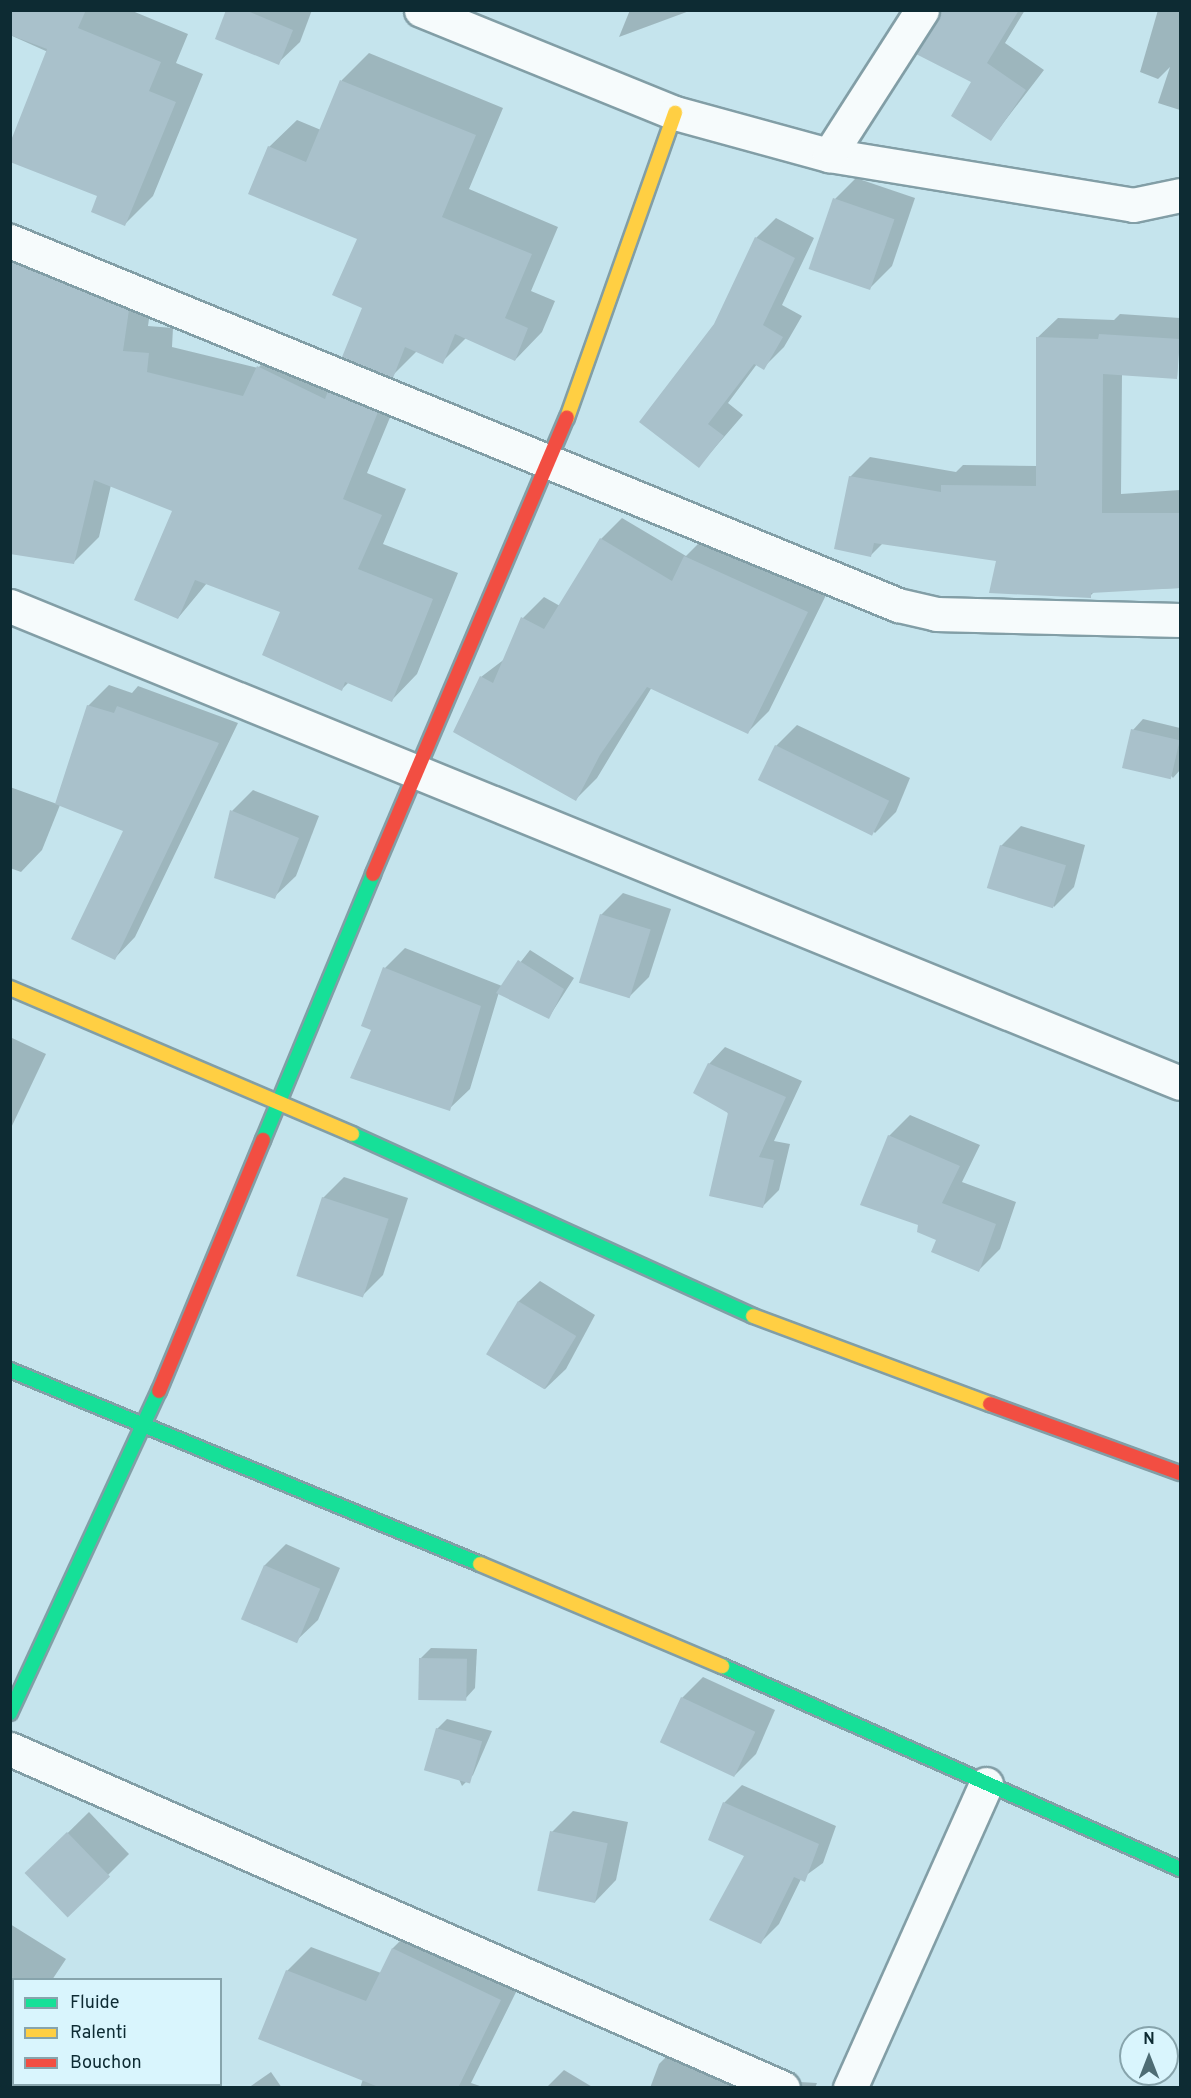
<!DOCTYPE html>
<style>
body{margin:0}
#map{position:relative;width:1191px;height:2098px;overflow:hidden;background:#c5e4ed;font-family:Overpass,sans-serif}
div>[style]{position:absolute}
[style*='--x']{left:calc(var(--x)*1px);top:calc(var(--y)*1px);width:calc(var(--w)*1px);rotate:calc(var(--a)*1deg)}
.shadow>*{inset:0;background:#0003;transform-origin:0 0}
.building>*{inset:0;background:#a9c1cb;transform-origin:0 0}
.roads{filter:drop-shadow(2px 0 #829ea6) drop-shadow(-2px 0 #829ea6) drop-shadow(0 2px #829ea6) drop-shadow(0 -2px #829ea6)}
.street>*{height:33px;margin:-16.5px;padding:0 16.5px;transform-origin:16.5px;border-radius:16.5px;background:#f6fbfc}
.fast>*{height:14px;margin:-7px;padding:0 7px;transform-origin:7px;border-radius:7px;background:#16e098}
.slow>*{height:14px;margin:-7px;padding:0 7px;transform-origin:7px;border-radius:7px;background:#ffcf43}
.jam>*{height:14px;margin:-7px;padding:0 7px;transform-origin:7px;border-radius:7px;background:#f24e42}
span{translate:-50% -50%;white-space:nowrap;text-align:center;line-height:1.15;-webkit-text-stroke:4.5px #d9f5fd;paint-order:stroke}
.frame{position:absolute;inset:0;border:12px solid #0d2b33;pointer-events:none}
.legend{position:absolute;left:12px;top:1978px;width:210px;height:108px;box-sizing:border-box;background:#d9f5fd;border:2px solid #87a4ac;margin:0;padding:8px 10px;list-style:none;font-size:18px;color:#0d2b33}
.legend li{display:flex;align-items:center;gap:12px;height:30px}
.legend b{width:30px;border:2px solid #87a4ac}
.north{position:absolute;left:1119px;top:2026px;width:60px;height:60px;box-sizing:border-box;background:#d9f5fd;border:2px solid #87a4ac;border-radius:50%;rotate:0deg;font-size:16px;font-weight:700;line-height:24px;text-align:center;color:#0d2b33}
.north::after{content:'';display:block;margin:auto;width:21px;height:27px;background:#4d6c74;clip-path:polygon(50% 0,100% 100%,50% 72%,0 100%)}
</style>
<div id="map">
<div class="shadow">
<i style="clip-path:polygon(20px 10px,130px 10px,188px 34px,176px 63px,203px 74px,153px 196px,125px 224px,99px 195px,48px 52px,10px 35px)"></i>
<i style="clip-path:polygon(228px 10px,312px 10px,300px 42px,278px 63px)"></i>
<i style="clip-path:polygon(630px 10px,692px 10px,619px 37px)"></i>
<i style="clip-path:polygon(940px 10px,1025px 10px,1005px 43px,1044px 70px,991px 139px,973px 82px,940px 20px)"></i>
<i style="clip-path:polygon(1158px 10px,1180px 10px,1180px 110px,1158px 103px,1170px 67px,1158px 79px,1140px 72px)"></i>
<i style="clip-path:polygon(369px 53px,503px 108px,469px 189px,558px 227px,531px 291px,555px 301px,542px 332px,515px 360px,466px 338px,442px 362px,417px 351px,392px 376px,364px 307px,359px 238px,269px 147px,297px 120px,321px 130px,342px 80px)"></i>
<i style="clip-path:polygon(856px 178px,915px 198px,892px 266px,870px 288px,835px 199px)"></i>
<i style="clip-path:polygon(776px 218px,814px 238px,782px 305px,802px 316px,784px 347px,763px 368px,757px 364px,728px 403px,743px 415px,699px 466px,715px 325px,756px 238px)"></i>
<i style="clip-path:polygon(10px 221px,154px 284px,148px 326px,173px 328px,172px 347px,258px 368px,284px 341px,403px 386px,367px 473px,406px 489px,383px 544px,458px 573px,417px 674px,392px 700px,349px 682px,342px 689px,282px 611px,207px 583px,178px 618px,174px 510px,111px 485px,99px 537px,73px 563px,10px 552px)"></i>
<i style="clip-path:polygon(1120px 314px,1180px 318px,1177px 378px,1122px 374px,1121px 494px,1180px 490px,1180px 588px,1095px 591px,1090px 596px,998px 560px,883px 543px,870px 556px,850px 477px,870px 457px,956px 472px,963px 465px,1038px 466px,1038px 337px,1058px 318px,1114px 320px)"></i>
<i style="clip-path:polygon(622px 518px,686px 556px,707px 535px,828px 591px,769px 711px,748px 732px,652px 687px,597px 778px,576px 799px,481px 677px,506px 658px,523px 618px,544px 597px,560px 606px,601px 539px)"></i>
<i style="clip-path:polygon(109px 685px,132px 693px,138px 686px,238px 723px,135px 937px,115px 958px,125px 830px,60px 805px,42px 850px,21px 872px,10px 868px,10px 787px,57px 804px,88px 706px)"></i>
<i style="clip-path:polygon(1143px 719px,1180px 728px,1180px 770px,1173px 778px,1133px 730px)"></i>
<i style="clip-path:polygon(797px 725px,910px 778px,896px 812px,875px 833px,776px 746px)"></i>
<i style="clip-path:polygon(253px 790px,319px 816px,296px 876px,274px 897px,232px 811px)"></i>
<i style="clip-path:polygon(1021px 826px,1085px 845px,1074px 887px,1054px 907px,1001px 846px)"></i>
<i style="clip-path:polygon(623px 893px,671px 909px,649px 977px,628px 998px,601px 915px)"></i>
<i style="clip-path:polygon(405px 948px,502px 986px,530px 950px,574px 978px,549px 1017px,499px 992px,470px 1089px,449px 1109px,373px 1029px,385px 968px)"></i>
<i style="clip-path:polygon(10px 1037px,46px 1054px,10px 1130px)"></i>
<i style="clip-path:polygon(725px 1047px,802px 1081px,774px 1141px,790px 1144px,779px 1190px,763px 1206px,709px 1064px)"></i>
<i style="clip-path:polygon(910px 1115px,980px 1145px,962px 1182px,1016px 1202px,1000px 1249px,979px 1270px,920px 1224px,889px 1136px)"></i>
<i style="clip-path:polygon(344px 1177px,408px 1198px,383px 1275px,362px 1296px,323px 1198px)"></i>
<i style="clip-path:polygon(540px 1281px,595px 1315px,566px 1369px,545px 1389px,489px 1355px,519px 1301px)"></i>
<i style="clip-path:polygon(286px 1544px,340px 1568px,318px 1620px,296px 1641px,243px 1618px,265px 1565px)"></i>
<i style="clip-path:polygon(431px 1648px,477px 1649px,475px 1688px,465px 1699px,421px 1658px)"></i>
<i style="clip-path:polygon(703px 1677px,775px 1710px,756px 1754px,735px 1775px,682px 1698px)"></i>
<i style="clip-path:polygon(447px 1719px,492px 1731px,473px 1775px,462px 1786px,437px 1729px)"></i>
<i style="clip-path:polygon(742px 1785px,836px 1826px,823px 1863px,801px 1879px,779px 1924px,761px 1942px,746px 1855px,724px 1803px)"></i>
<i style="clip-path:polygon(573px 1811px,628px 1822px,616px 1880px,595px 1902px,552px 1832px)"></i>
<i style="clip-path:polygon(89px 1812px,129px 1854px,108px 1875px,27px 1873px)"></i>
<i style="clip-path:polygon(10px 1924px,66px 1959px,52px 1980px,14px 1980px,14px 2027px)"></i>
<i style="clip-path:polygon(417px 1924px,524px 1976px,471px 2083px,486px 2088px,360px 2088px,363px 2079px,287px 1971px,311px 1947px,381px 1973px,393px 1948px)"></i>
<i style="clip-path:polygon(683px 2040px,800px 2082px,817px 2083px,815px 2088px,650px 2088px,659px 2064px)"></i>
<i style="clip-path:polygon(564px 2070px,594px 2088px,546px 2088px)"></i>
<i style="clip-path:polygon(271px 2072px,282px 2088px,248px 2088px)"></i>
<i style="left:84px;top:2084px;width:87px;height:4px"></i>
</div>
<div class="building">
<i style="clip-path:polygon(10px 10px,86px 10px,78px 28px,161px 62px,149px 91px,176px 102px,125px 226px,91px 212px,97px 196px,10px 162px,10px 143px,47px 49px,10px 35px)"></i>
<i style="clip-path:polygon(226px 10px,245px 10px,293px 30px,279px 65px,215px 39px)"></i>
<i style="clip-path:polygon(941px 10px,1019px 10px,987px 63px,1026px 90px,991px 141px,951px 116px,971px 82px,916px 54px)"></i>
<i style="clip-path:polygon(340px 80px,476px 135px,442px 217px,532px 254px,505px 318px,528px 328px,515px 361px,455px 334px,443px 364px,405px 347px,393px 378px,342px 357px,362px 308px,332px 295px,357px 239px,248px 194px,268px 146px,306px 162px)"></i>
<i style="left:833px;top:198px;width:65px;height:75px;rotate:19deg"></i>
<i style="clip-path:polygon(755px 237px,795px 258px,763px 325px,783px 337px,764px 370px,754px 364px,708px 424px,724px 436px,699px 468px,639px 422px,714px 324px)"></i>
<i style="clip-path:polygon(10px 261px,129px 310px,123px 351px,149px 353px,147px 372px,243px 396px,257px 366px,325px 399px,328px 391px,378px 412px,343px 499px,382px 515px,358px 569px,433px 599px,392px 702px,345px 682px,342px 691px,262px 655px,280px 612px,195px 580px,178px 619px,134px 600px,172px 511px,94px 480px,74px 564px,10px 554px)"></i>
<i style="clip-path:polygon(1099px 334px,1180px 339px,1177px 379px,1103px 374px,1102px 513px,1180px 513px,1180px 588px,1091px 593px,1091px 598px,989px 593px,996px 561px,874px 543px,871px 557px,834px 549px,849px 476px,941px 492px,941px 485px,1036px 486px,1036px 337px,1098px 339px)"></i>
<i style="clip-path:polygon(600px 538px,672px 581px,684px 556px,808px 612px,748px 734px,647px 687px,600px 755px,576px 801px,453px 732px,480px 676px,493px 683px,521px 617px,544px 629px)"></i>
<i style="clip-path:polygon(87px 705px,114px 713px,117px 706px,219px 743px,115px 960px,71px 939px,123px 831px,55px 804px)"></i>
<i style="left:1131px;top:729px;width:50px;height:40px;rotate:13deg"></i>
<i style="left:775px;top:745px;width:127px;height:39px;rotate:26deg"></i>
<i style="clip-path:polygon(230px 810px,299px 838px,275px 899px,214px 878px)"></i>
<i style="left:1000px;top:845px;width:69px;height:45px;rotate:17deg"></i>
<i style="left:600px;top:914px;width:53px;height:72px;rotate:17deg"></i>
<i style="clip-path:polygon(518px 960px,564px 989px,549px 1019px,496px 993px)"></i>
<i style="clip-path:polygon(383px 967px,481px 1006px,450px 1111px,350px 1078px,371px 1030px,361px 1026px)"></i>
<i style="clip-path:polygon(708px 1063px,786px 1097px,759px 1157px,774px 1160px,763px 1208px,709px 1196px,728px 1113px,693px 1093px)"></i>
<i style="clip-path:polygon(888px 1135px,960px 1166px,942px 1203px,996px 1224px,979px 1272px,931px 1252px,936px 1240px,917px 1232px,918px 1225px,860px 1205px)"></i>
<i style="left:322px;top:1197px;width:70px;height:83px;rotate:18deg"></i>
<i style="left:518px;top:1301px;width:68px;height:62px;rotate:31deg"></i>
<i style="left:264px;top:1565px;width:61px;height:59px;rotate:23deg"></i>
<i style="left:419px;top:1658px;width:48px;height:42px;rotate:1deg"></i>
<i style="left:681px;top:1697px;width:82px;height:50px;rotate:25deg"></i>
<i style="left:436px;top:1728px;width:48px;height:44px;rotate:16deg"></i>
<i style="clip-path:polygon(723px 1802px,819px 1844px,805px 1882px,794px 1877px,761px 1944px,709px 1920px,744px 1856px,708px 1840px)"></i>
<i style="left:550px;top:1831px;width:59px;height:61px;rotate:12deg"></i>
<i style="left:67px;top:1832px;width:62px;height:59px;rotate:46deg"></i>
<i style="clip-path:polygon(392px 1948px,501px 2000px,458px 2088px,381px 2088px,258px 2039px,286px 1970px,366px 2001px)"></i>
</div>
<div class="roads">
<div class="street">
<i style="--x:421;--y:10;--w:274;--a:22.1"></i>
<i style="--x:675;--y:113;--w:160;--a:15.3"></i>
<i style="--x:829;--y:155;--w:308;--a:9.3"></i>
<i style="--x:1133;--y:205;--w:48;--a:-12"></i>
<i style="--x:829;--y:155;--w:172;--a:-57.3"></i>
<i style="--x:10;--y:241;--w:960;--a:22.29"></i>
<i style="--x:898;--y:605;--w:39;--a:13"></i>
<i style="--x:936;--y:614;--w:244;--a:1.4"></i>
<i style="--x:10;--y:606;--w:1263;--a:22.18"></i>
<i style="--x:10;--y:1749;--w:844;--a:23.68"></i>
<i style="--x:850;--y:2088;--w:333;--a:-65.9"></i>
</div>
<div class="fast">
<i style="--x:352;--y:1134;--w:440;--a:24.4"></i>
<i style="--x:263;--y:1140;--w:288;--a:-67.5"></i>
<i style="--x:10;--y:1370;--w:508;--a:22.43"></i>
<i style="--x:722;--y:1666;--w:501;--a:23.9"></i>
<i style="--x:10;--y:1713;--w:355;--a:-65.2"></i>
</div>
<div class="slow">
<i style="--x:567;--y:418;--w:324;--a:-70.5"></i>
<i style="--x:10;--y:988;--w:372;--a:23.1"></i>
<i style="--x:753;--y:1316;--w:253;--a:20.4"></i>
<i style="--x:480;--y:1564;--w:263;--a:22.9"></i>
</div>
<div class="jam">
<i style="--x:373;--y:874;--w:496;--a:-67"></i>
<i style="--x:159;--y:1391;--w:272;--a:-67.5"></i>
<i style="--x:990;--y:1404;--w:202;--a:20"></i>
</div>
</div>
<div class="frame"></div>
<ul class="legend">
<li><b style="height:8px;background:#16e098"></b>Fluide</li>
<li><b style="height:8px;background:#ffcf43"></b>Ralenti</li>
<li><b style="height:8px;background:#f24e42"></b>Bouchon</li>
</ul>
<div class="north">N</div>
</div>
